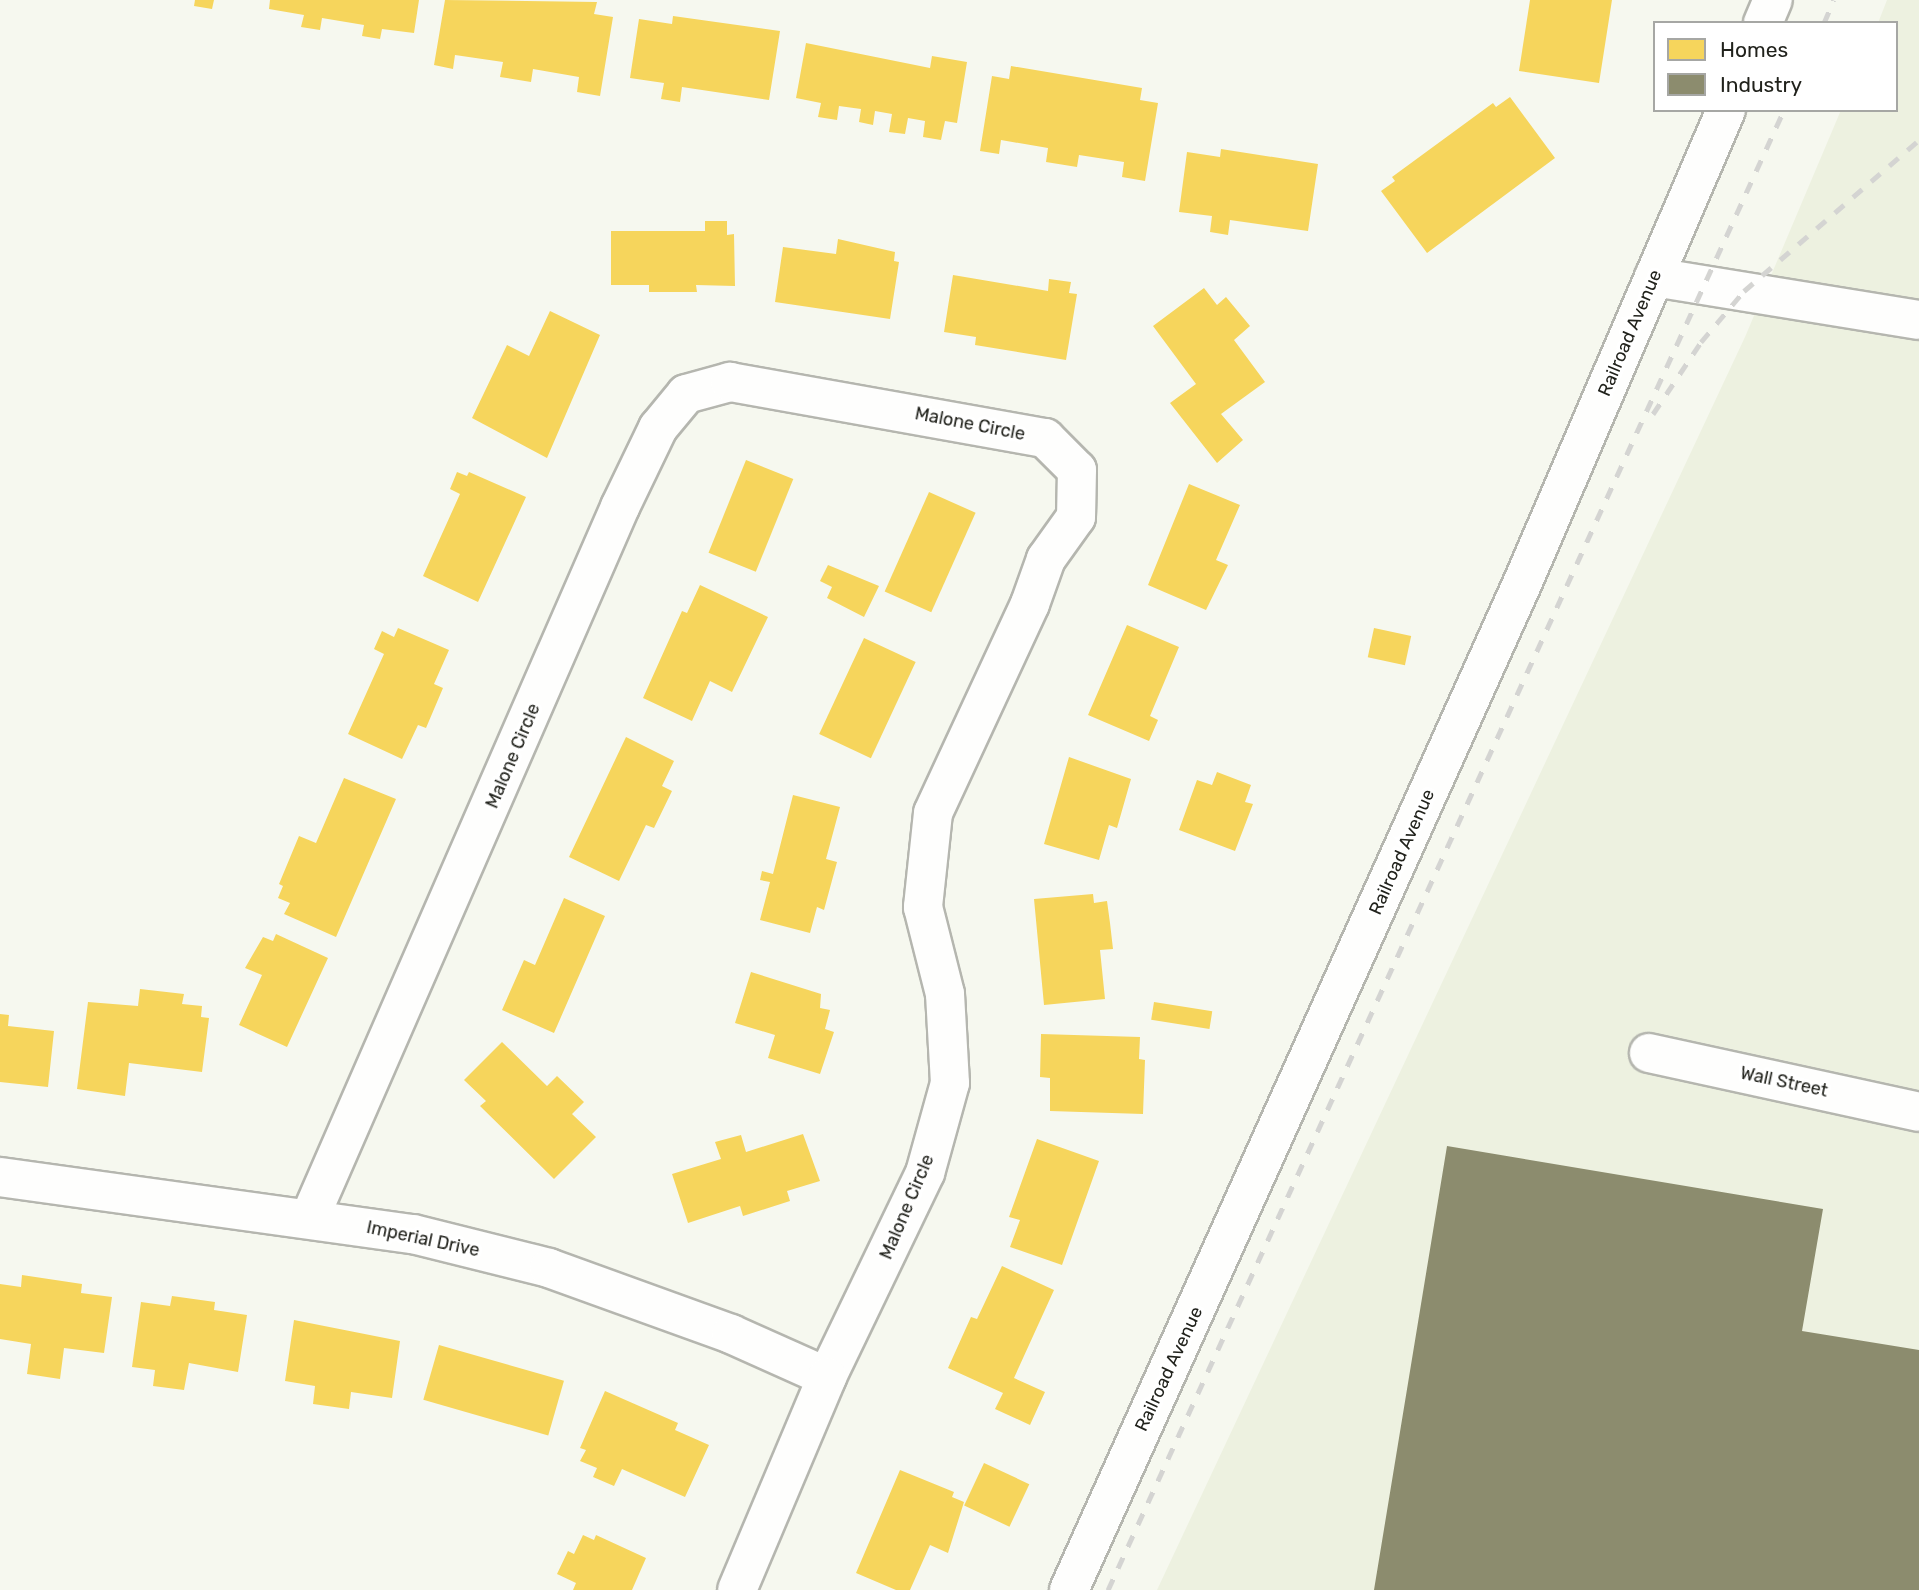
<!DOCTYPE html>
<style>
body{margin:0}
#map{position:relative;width:1919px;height:1590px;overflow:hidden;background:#f6f8ef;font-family:Rubik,sans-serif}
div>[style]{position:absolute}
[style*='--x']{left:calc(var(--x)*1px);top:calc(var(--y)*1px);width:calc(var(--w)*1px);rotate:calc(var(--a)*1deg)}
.built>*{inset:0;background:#edf1e0}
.homes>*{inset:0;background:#f6d55c;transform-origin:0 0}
.industry>*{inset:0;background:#8c8c6e}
.roads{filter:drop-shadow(2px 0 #b5b6af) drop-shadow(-2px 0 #b5b6af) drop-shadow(0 2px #b5b6af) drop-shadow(0 -2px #b5b6af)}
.minor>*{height:38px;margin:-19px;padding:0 19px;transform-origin:19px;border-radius:19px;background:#fefefd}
.rail>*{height:5px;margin-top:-2.5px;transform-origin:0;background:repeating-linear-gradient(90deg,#d4d4d2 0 12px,transparent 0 24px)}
span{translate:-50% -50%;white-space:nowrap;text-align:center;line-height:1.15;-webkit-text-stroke:7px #fff;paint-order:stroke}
.street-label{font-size:18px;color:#21221c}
.legend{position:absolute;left:1653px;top:21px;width:245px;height:91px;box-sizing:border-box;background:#fff;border:2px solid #a6a7a4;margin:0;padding:9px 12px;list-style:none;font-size:21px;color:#21221c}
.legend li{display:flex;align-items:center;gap:14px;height:35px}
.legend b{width:35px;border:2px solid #a6a7a4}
</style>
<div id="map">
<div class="built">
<i style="clip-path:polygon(1887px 0,1919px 0,1919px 1590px,1157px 1590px,1745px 337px,1841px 110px,1896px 110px,1896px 23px,1878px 23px)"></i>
</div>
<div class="homes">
<i style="clip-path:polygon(195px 0,214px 0,212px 9px,194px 6px)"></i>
<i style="clip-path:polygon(270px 0,419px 0,414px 33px,382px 29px,380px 39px,362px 36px,364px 25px,322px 18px,320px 30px,301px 27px,304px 15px,269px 9px)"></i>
<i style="clip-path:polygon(445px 0,597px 2px,594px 14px,613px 17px,600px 96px,577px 92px,579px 77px,533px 69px,531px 82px,500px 77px,503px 62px,455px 55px,453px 69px,434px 65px)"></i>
<i style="clip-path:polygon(1530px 0,1612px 0,1599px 83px,1519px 71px)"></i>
<i style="clip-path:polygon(673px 16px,780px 31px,769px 100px,682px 87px,680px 102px,661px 99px,664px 83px,630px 78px,639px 19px,672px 24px)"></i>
<i style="clip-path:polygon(806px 43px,930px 68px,932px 56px,967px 62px,957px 123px,945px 121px,941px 140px,923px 137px,925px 121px,908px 118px,905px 134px,889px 132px,892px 114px,875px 111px,873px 125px,859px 122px,861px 109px,839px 106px,837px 120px,818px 117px,821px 103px,796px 98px)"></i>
<i style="clip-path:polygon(1011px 66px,1142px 88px,1140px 100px,1158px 103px,1145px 181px,1122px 177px,1124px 162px,1079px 155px,1077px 167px,1046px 162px,1048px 148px,1001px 140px,999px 154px,980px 151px,992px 76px,1009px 79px)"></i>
<i style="clip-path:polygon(1510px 97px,1555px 158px,1427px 253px,1381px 191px,1395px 181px,1392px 177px,1493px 103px,1496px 107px)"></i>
<i style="clip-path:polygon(1221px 149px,1318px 164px,1308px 231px,1230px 220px,1228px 235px,1210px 232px,1212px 216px,1179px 212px,1187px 152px,1220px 157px)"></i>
<i style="clip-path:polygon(705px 221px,727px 221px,727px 235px,734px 234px,735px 286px,696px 285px,697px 292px,649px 292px,649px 285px,611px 285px,611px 231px,705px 231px)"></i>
<i style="clip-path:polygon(838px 239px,895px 252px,894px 261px,899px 262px,890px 319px,775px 302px,783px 247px,836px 254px)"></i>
<i style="clip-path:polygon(953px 275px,1048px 291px,1049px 279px,1071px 282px,1069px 293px,1077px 294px,1066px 360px,975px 345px,976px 337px,944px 332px)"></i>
<i style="clip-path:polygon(1204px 288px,1217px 305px,1226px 297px,1250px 326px,1234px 340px,1265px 382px,1221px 414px,1243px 440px,1217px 463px,1170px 403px,1196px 384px,1153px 326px)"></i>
<i style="clip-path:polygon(550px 311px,600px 335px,547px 458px,472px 418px,507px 345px,529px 356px)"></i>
<i style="left:746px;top:460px;width:51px;height:100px;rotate:22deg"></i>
<i style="clip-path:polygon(457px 472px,467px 476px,469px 472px,526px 497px,478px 602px,423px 576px,460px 494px,450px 489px)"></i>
<i style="clip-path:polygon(1189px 484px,1240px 505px,1216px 560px,1228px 565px,1206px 610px,1148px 585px)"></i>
<i style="left:929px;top:492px;width:51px;height:109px;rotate:24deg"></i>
<i style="clip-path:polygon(828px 565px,879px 586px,864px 617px,827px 598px,832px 587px,820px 581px)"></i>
<i style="clip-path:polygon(700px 585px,768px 617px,732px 692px,710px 681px,692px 721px,643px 698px,682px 611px,687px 613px)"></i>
<i style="clip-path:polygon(1127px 625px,1179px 647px,1150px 716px,1158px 720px,1149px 741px,1088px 715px)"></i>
<i style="clip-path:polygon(398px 628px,449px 650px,434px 684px,443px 688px,426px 728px,418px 725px,402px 759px,348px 734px,384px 654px,374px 649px,382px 631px,394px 637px)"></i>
<i style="left:1374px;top:628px;width:38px;height:30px;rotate:12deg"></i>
<i style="left:864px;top:638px;width:57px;height:106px;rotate:25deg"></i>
<i style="clip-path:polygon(626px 737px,674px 761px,662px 786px,672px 791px,654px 828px,646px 825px,619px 881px,569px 857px)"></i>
<i style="clip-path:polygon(1069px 757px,1131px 779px,1117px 828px,1109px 825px,1099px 860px,1044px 844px)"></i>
<i style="clip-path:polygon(1217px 772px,1251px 785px,1245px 802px,1253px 804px,1235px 851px,1179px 830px,1197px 780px,1212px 785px)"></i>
<i style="clip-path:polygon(344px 778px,396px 799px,336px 937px,284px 914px,290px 903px,278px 898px,283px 886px,279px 884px,299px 836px,316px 843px)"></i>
<i style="clip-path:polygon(793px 795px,840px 807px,826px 859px,837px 862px,824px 910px,817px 907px,810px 933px,760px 920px,770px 882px,760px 880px,762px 871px,773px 874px)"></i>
<i style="clip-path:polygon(1093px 894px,1094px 903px,1107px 901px,1110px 923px,1113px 949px,1100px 950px,1105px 999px,1044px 1005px,1034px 899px)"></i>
<i style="clip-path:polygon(564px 898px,605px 916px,554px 1033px,502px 1010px,524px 960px,535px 965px)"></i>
<i style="clip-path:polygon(276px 934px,328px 958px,287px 1047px,239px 1025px,262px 975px,245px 968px,263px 937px,273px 941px)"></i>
<i style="clip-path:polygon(751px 972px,821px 994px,820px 1008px,830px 1010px,825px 1029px,834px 1032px,820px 1074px,768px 1058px,775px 1035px,735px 1023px)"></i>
<i style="clip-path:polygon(140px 989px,184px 994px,182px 1004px,202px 1006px,201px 1017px,209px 1018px,202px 1072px,129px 1063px,125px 1096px,77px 1089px,88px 1002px,138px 1006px)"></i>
<i style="left:1154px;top:1002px;width:59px;height:18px;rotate:9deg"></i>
<i style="clip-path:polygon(0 1014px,9px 1015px,8px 1026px,54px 1031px,48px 1087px,0 1082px)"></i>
<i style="clip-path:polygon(1041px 1034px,1140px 1037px,1139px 1059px,1145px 1060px,1143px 1114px,1050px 1111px,1050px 1078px,1040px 1077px)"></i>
<i style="clip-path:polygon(502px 1042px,547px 1086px,557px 1076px,584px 1102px,572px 1114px,596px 1137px,554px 1179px,480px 1106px,486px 1101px,464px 1080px)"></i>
<i style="clip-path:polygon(803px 1134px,820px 1181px,787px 1191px,790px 1201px,743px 1216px,740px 1206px,688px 1223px,672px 1174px,721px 1159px,715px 1142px,741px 1135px,746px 1152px)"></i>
<i style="clip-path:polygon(1037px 1139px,1099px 1161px,1062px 1265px,1010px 1247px,1020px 1220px,1009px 1217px)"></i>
<i style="clip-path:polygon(1002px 1266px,1054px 1290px,1014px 1378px,1045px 1392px,1030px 1425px,995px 1409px,1003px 1393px,948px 1368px,971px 1317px,977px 1319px)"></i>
<i style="clip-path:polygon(22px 1275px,82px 1284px,81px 1293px,112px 1297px,104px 1353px,64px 1348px,60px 1379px,27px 1374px,31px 1344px,0 1339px,0 1284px,21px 1287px)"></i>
<i style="clip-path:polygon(172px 1296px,215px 1302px,214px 1310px,247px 1315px,238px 1372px,189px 1363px,184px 1390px,153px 1386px,155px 1370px,132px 1367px,141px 1302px,170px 1306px)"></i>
<i style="clip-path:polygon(294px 1320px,400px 1341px,392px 1398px,351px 1392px,349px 1409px,313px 1404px,315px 1386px,285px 1381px)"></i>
<i style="left:439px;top:1345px;width:130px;height:57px;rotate:16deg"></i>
<i style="clip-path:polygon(605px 1391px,678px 1423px,675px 1430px,709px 1445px,685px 1497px,622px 1469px,614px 1486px,593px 1477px,597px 1468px,580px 1461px,586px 1450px,580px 1448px)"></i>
<i style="left:984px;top:1463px;width:50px;height:47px;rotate:25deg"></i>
<i style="clip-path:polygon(900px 1470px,954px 1492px,952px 1497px,964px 1502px,948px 1553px,930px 1545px,910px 1590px,896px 1590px,856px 1573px)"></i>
<i style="clip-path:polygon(583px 1535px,594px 1540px,596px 1535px,646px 1558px,632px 1590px,573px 1590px,576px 1583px,557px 1574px,568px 1551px,574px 1554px)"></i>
</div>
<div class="industry">
<i style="clip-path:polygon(1447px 1146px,1823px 1209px,1802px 1331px,1919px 1350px,1919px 1590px,1374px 1590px)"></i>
</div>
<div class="roads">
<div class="minor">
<i style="--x:1763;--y:23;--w:25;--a:-67"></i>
<i style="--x:1654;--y:277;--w:268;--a:9.2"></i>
<i style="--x:1649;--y:1053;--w:276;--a:12.3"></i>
<i style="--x:0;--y:1177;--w:417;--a:7.9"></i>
<i style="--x:413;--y:1234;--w:140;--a:14"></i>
<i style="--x:549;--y:1268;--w:194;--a:19.9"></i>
<i style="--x:731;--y:1334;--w:105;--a:24.1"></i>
<i style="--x:310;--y:1217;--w:775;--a:-66.41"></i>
<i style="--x:620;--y:507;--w:88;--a:-64.3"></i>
<i style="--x:658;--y:428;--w:44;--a:-50.5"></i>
<i style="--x:686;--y:394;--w:46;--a:-15.3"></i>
<i style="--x:730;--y:382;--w:320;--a:10.1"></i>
<i style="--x:1045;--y:438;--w:45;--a:45"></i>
<i style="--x:1077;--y:470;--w:47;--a:91.2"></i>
<i style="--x:1076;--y:517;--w:52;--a:125.5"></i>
<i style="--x:1046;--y:559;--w:48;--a:109.6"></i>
<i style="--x:1030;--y:604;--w:230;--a:114.9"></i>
<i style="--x:933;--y:813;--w:95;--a:96.1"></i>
<i style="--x:923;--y:907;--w:90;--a:75.8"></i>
<i style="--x:945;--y:994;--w:89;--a:86.8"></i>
<i style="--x:950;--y:1083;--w:93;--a:105.5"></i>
<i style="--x:925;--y:1173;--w:226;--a:115.7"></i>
<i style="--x:827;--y:1377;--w:231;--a:112.9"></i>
<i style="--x:1069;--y:1590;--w:1103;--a:-65.76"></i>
<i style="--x:1522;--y:584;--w:516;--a:-66.71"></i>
</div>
</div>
<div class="rail">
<i style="--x:1824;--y:23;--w:25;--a:-67"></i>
<i style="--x:1653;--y:414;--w:87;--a:-56.3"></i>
<i style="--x:1701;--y:342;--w:67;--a:-49.9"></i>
<i style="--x:1744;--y:291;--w:231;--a:-40.8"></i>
<i style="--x:1108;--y:1590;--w:1627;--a:-65.45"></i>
</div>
<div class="street-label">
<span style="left:1630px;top:333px;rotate:-67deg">Railroad Avenue</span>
<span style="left:970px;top:424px;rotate:11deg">Malone Circle</span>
<span style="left:513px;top:756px;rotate:-67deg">Malone Circle</span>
<span style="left:1402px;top:852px;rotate:-66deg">Railroad Avenue</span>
<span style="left:1784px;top:1082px;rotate:12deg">Wall Street</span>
<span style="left:907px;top:1207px;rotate:-67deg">Malone Circle</span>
<span style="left:423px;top:1239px;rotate:12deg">Imperial Drive</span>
<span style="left:1169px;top:1369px;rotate:-65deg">Railroad Avenue</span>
</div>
<ul class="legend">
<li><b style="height:19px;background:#f6d55c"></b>Homes</li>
<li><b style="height:19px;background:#8c8c6e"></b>Industry</li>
</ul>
</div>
